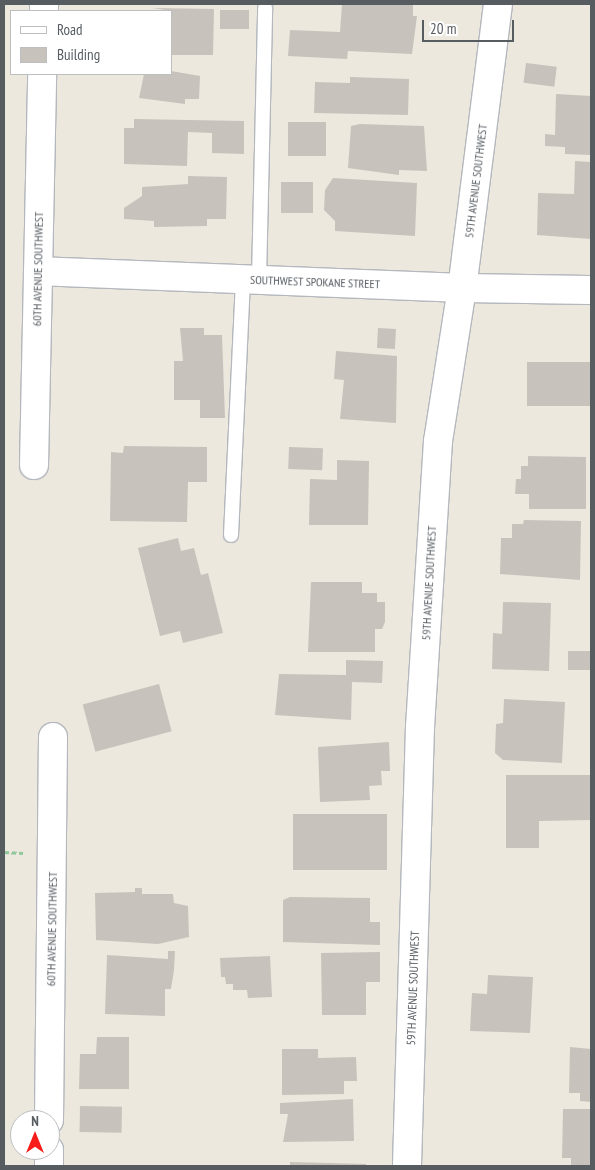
<!DOCTYPE html>
<style>
body{margin:0}
#map{position:relative;width:595px;height:1170px;overflow:hidden;background:#ece8de;font-family:"PT Sans Narrow",sans-serif}
div>[style]{position:absolute}
[style*='--x']{left:calc(var(--x)*1px);top:calc(var(--y)*1px);width:calc(var(--w)*1px);rotate:calc(var(--a)*1deg)}
.building>*{inset:0;background:#c7c2bb;transform-origin:0 0}
.path>*{height:3px;margin-top:-1.5px;transform-origin:0;background:repeating-linear-gradient(90deg,#90c89c 0 5px,transparent 0 7.5px)}
.roads{filter:drop-shadow(1px 0 #b4b8bd) drop-shadow(-1px 0 #b4b8bd) drop-shadow(0 1px #b4b8bd) drop-shadow(0 -1px #b4b8bd)}
.service>*{height:14px;margin:-7px;padding:0 7px;transform-origin:7px;border-radius:7px;background:#fff}
.minor>*{height:28px;margin:-14px;padding:0 14px;transform-origin:14px;border-radius:14px;background:#fff}
.tertiary>*{height:28px;margin:-14px;padding:0 14px;transform-origin:14px;border-radius:14px;background:#fff}
span{translate:-50% -50%;white-space:nowrap;text-align:center;line-height:1.15;-webkit-text-stroke:4px #fff;paint-order:stroke}
.street-label{font-size:12px;color:#575c61}
.frame{position:absolute;inset:0;border:5px solid #575c61;pointer-events:none}
.legend{position:absolute;left:10px;top:10px;width:162px;height:65px;box-sizing:border-box;background:#fff;border:1px solid #bcbec0;margin:0;padding:6px 9px;list-style:none;font-size:15px;color:#575c61}
.legend li{display:flex;align-items:center;gap:10px;height:25px}
.legend b{width:25px;border:1px solid #bcbec0}
.north{position:absolute;left:10px;top:1110px;width:50px;height:50px;box-sizing:border-box;background:#fff;border:1px solid #bcbec0;border-radius:50%;rotate:0deg;font-size:14px;font-weight:700;line-height:20px;text-align:center;color:#575c61}
.north::after{content:'';display:block;margin:auto;width:18px;height:22px;background:#f71d19;clip-path:polygon(50% 0,100% 100%,50% 72%,0 100%)}
.scale{position:absolute;left:422px;top:20px;width:92px;height:22px;box-sizing:border-box;border:2px solid #575c61;border-top:0;padding-left:6px;font-size:15px;line-height:18px;white-space:nowrap;color:#575c61;-webkit-text-stroke:4px #fff;paint-order:stroke}
</style>
<div id="map">
<div class="building">
<i style="clip-path:polygon(342px 4px,413px 4px,413px 16px,417px 16px,412px 54px,348px 51px,347px 59px,288px 56px,290px 30px,340px 32px)"></i>
<i style="clip-path:polygon(153px 8px,214px 9px,213px 55px,171px 55px,171px 11px)"></i>
<i style="left:220px;top:10px;width:29px;height:19px"></i>
<i style="left:526px;top:63px;width:31px;height:20px;rotate:7deg"></i>
<i style="clip-path:polygon(171px 71px,200px 76px,199px 99px,185px 99px,185px 104px,139px 98px,144px 74px)"></i>
<i style="clip-path:polygon(350px 77px,409px 79px,408px 115px,314px 113px,315px 82px,350px 83px)"></i>
<i style="clip-path:polygon(556px 94px,591px 96px,591px 155px,565px 154px,565px 147px,545px 146px,545px 134px,555px 135px)"></i>
<i style="clip-path:polygon(134px 119px,244px 121px,244px 154px,212px 153px,212px 133px,188px 132px,187px 166px,124px 164px,124px 128px,134px 128px)"></i>
<i style="left:288px;top:122px;width:38px;height:34px"></i>
<i style="clip-path:polygon(360px 124px,424px 126px,427px 171px,399px 170px,399px 175px,348px 168px,351px 126px)"></i>
<i style="clip-path:polygon(575px 161px,591px 162px,591px 239px,537px 235px,538px 193px,574px 194px)"></i>
<i style="clip-path:polygon(188px 176px,227px 177px,226px 219px,207px 219px,207px 226px,154px 227px,154px 221px,124px 219px,124px 208px,142px 196px,142px 187px,188px 184px)"></i>
<i style="clip-path:polygon(333px 178px,417px 183px,415px 236px,335px 231px,335px 221px,324px 210px,325px 190px)"></i>
<i style="left:281px;top:182px;width:32px;height:31px"></i>
<i style="clip-path:polygon(180px 328px,204px 328px,204px 335px,222px 335px,225px 418px,200px 418px,200px 400px,174px 400px,174px 361px,183px 361px)"></i>
<i style="left:378px;top:328px;width:18px;height:20px;rotate:3deg"></i>
<i style="clip-path:polygon(336px 351px,397px 356px,396px 423px,340px 419px,344px 380px,334px 379px)"></i>
<i style="left:591px;top:362px;width:44px;height:64px;rotate:90deg"></i>
<i style="clip-path:polygon(124px 446px,207px 447px,207px 482px,188px 482px,187px 522px,110px 521px,111px 452px,123px 453px)"></i>
<i style="left:289px;top:447px;width:34px;height:22px;rotate:2deg"></i>
<i style="clip-path:polygon(528px 456px,586px 457px,586px 509px,529px 509px,529px 494px,515px 494px,516px 479px,521px 479px,521px 466px,528px 466px)"></i>
<i style="clip-path:polygon(337px 460px,369px 461px,368px 525px,309px 525px,310px 479px,337px 480px)"></i>
<i style="clip-path:polygon(524px 520px,581px 521px,580px 580px,500px 574px,501px 538px,512px 538px,512px 524px,523px 524px)"></i>
<i style="clip-path:polygon(178px 538px,181px 551px,194px 548px,201px 575px,208px 573px,223px 633px,183px 643px,180px 631px,160px 636px,138px 548px)"></i>
<i style="clip-path:polygon(311px 582px,362px 582px,362px 593px,377px 593px,377px 602px,385px 602px,385px 622px,382px 629px,375px 629px,375px 652px,308px 652px)"></i>
<i style="clip-path:polygon(503px 602px,551px 603px,549px 671px,492px 669px,493px 633px,502px 634px)"></i>
<i style="left:568px;top:651px;width:23px;height:19px"></i>
<i style="clip-path:polygon(346px 660px,383px 661px,382px 683px,352px 682px,351px 720px,275px 715px,279px 674px,346px 675px)"></i>
<i style="left:159px;top:684px;width:49px;height:79px;rotate:75deg"></i>
<i style="clip-path:polygon(504px 699px,565px 702px,562px 763px,503px 760px,495px 753px,496px 724px,503px 723px)"></i>
<i style="clip-path:polygon(389px 742px,390px 771px,381px 771px,382px 785px,369px 786px,370px 800px,320px 802px,318px 747px)"></i>
<i style="clip-path:polygon(506px 775px,591px 775px,591px 820px,539px 821px,539px 848px,506px 848px)"></i>
<i style="left:293px;top:814px;width:94px;height:56px"></i>
<i style="clip-path:polygon(135px 888px,142px 888px,142px 894px,173px 894px,174px 903px,188px 906px,189px 937px,158px 944px,96px 940px,95px 893px,135px 892px)"></i>
<i style="clip-path:polygon(290px 897px,370px 898px,370px 922px,380px 922px,380px 945px,283px 942px,283px 900px)"></i>
<i style="clip-path:polygon(168px 951px,175px 951px,174px 970px,171px 989px,165px 989px,165px 1016px,105px 1014px,107px 955px,168px 959px)"></i>
<i style="clip-path:polygon(380px 952px,380px 982px,366px 982px,366px 1015px,322px 1015px,321px 953px)"></i>
<i style="clip-path:polygon(270px 956px,272px 997px,248px 998px,247px 990px,233px 990px,233px 984px,226px 984px,225px 977px,221px 977px,220px 958px)"></i>
<i style="clip-path:polygon(488px 975px,533px 977px,530px 1033px,470px 1031px,472px 993px,487px 994px)"></i>
<i style="clip-path:polygon(97px 1037px,129px 1037px,129px 1089px,79px 1089px,80px 1054px,96px 1054px)"></i>
<i style="clip-path:polygon(570px 1047px,591px 1049px,591px 1102px,580px 1101px,580px 1093px,569px 1093px)"></i>
<i style="clip-path:polygon(282px 1049px,318px 1049px,318px 1058px,356px 1057px,357px 1081px,344px 1081px,344px 1094px,282px 1095px)"></i>
<i style="clip-path:polygon(353px 1099px,354px 1141px,283px 1142px,288px 1114px,280px 1114px,280px 1103px)"></i>
<i style="left:80px;top:1106px;width:42px;height:26px;rotate:1deg"></i>
<i style="clip-path:polygon(563px 1109px,591px 1109px,591px 1166px,571px 1166px,571px 1158px,562px 1158px)"></i>
<i style="clip-path:polygon(290px 1162px,366px 1164px,366px 1166px,290px 1166px)"></i>
</div>
<div class="path">
<i style="--x:4;--y:852;--w:19;--a:3"></i>
</div>
<div class="roads">
<div class="service">
<i style="--x:259;--y:280;--w:272;--a:-88.7"></i>
<i style="--x:231;--y:535;--w:256;--a:-87.3"></i>
</div>
<div class="minor">
<i style="--x:44;--y:11;--w:7;--a:-90"></i>
<i style="--x:38;--y:271;--w:424;--a:2.3"></i>
<i style="--x:462;--y:288;--w:155;--a:98.9"></i>
<i style="--x:438;--y:441;--w:287;--a:93.6"></i>
<i style="--x:420;--y:727;--w:439;--a:91.7"></i>
<i style="--x:34;--y:465;--w:391;--a:-88.8"></i>
<i style="--x:49;--y:1120;--w:383;--a:-89.4"></i>
<i style="--x:49;--y:1166;--w:16;--a:-90"></i>
</div>
<div class="tertiary">
<i style="--x:498;--y:4;--w:286;--a:97.2"></i>
<i style="--x:462;--y:288;--w:129;--a:0.9"></i>
</div>
</div>
<div class="street-label">
<span style="left:476px;top:181px;rotate:-83deg">59TH AVENUE SOUTHWEST</span>
<span style="left:38px;top:269px;rotate:-89deg">60TH AVENUE SOUTHWEST</span>
<span style="left:315px;top:282px;rotate:2deg">SOUTHWEST SPOKANE STREET</span>
<span style="left:429px;top:583px;rotate:-87deg">59TH AVENUE SOUTHWEST</span>
<span style="left:52px;top:929px;rotate:-89deg">60TH AVENUE SOUTHWEST</span>
<span style="left:413px;top:988px;rotate:-88deg">59TH AVENUE SOUTHWEST</span>
</div>
<div class="frame"></div>
<ul class="legend">
<li><b style="height:6px;background:#fff"></b>Road</li>
<li><b style="height:14px;background:#c7c2bb"></b>Building</li>
</ul>
<div class="north">N</div>
<div class="scale">20 m</div>
</div>
